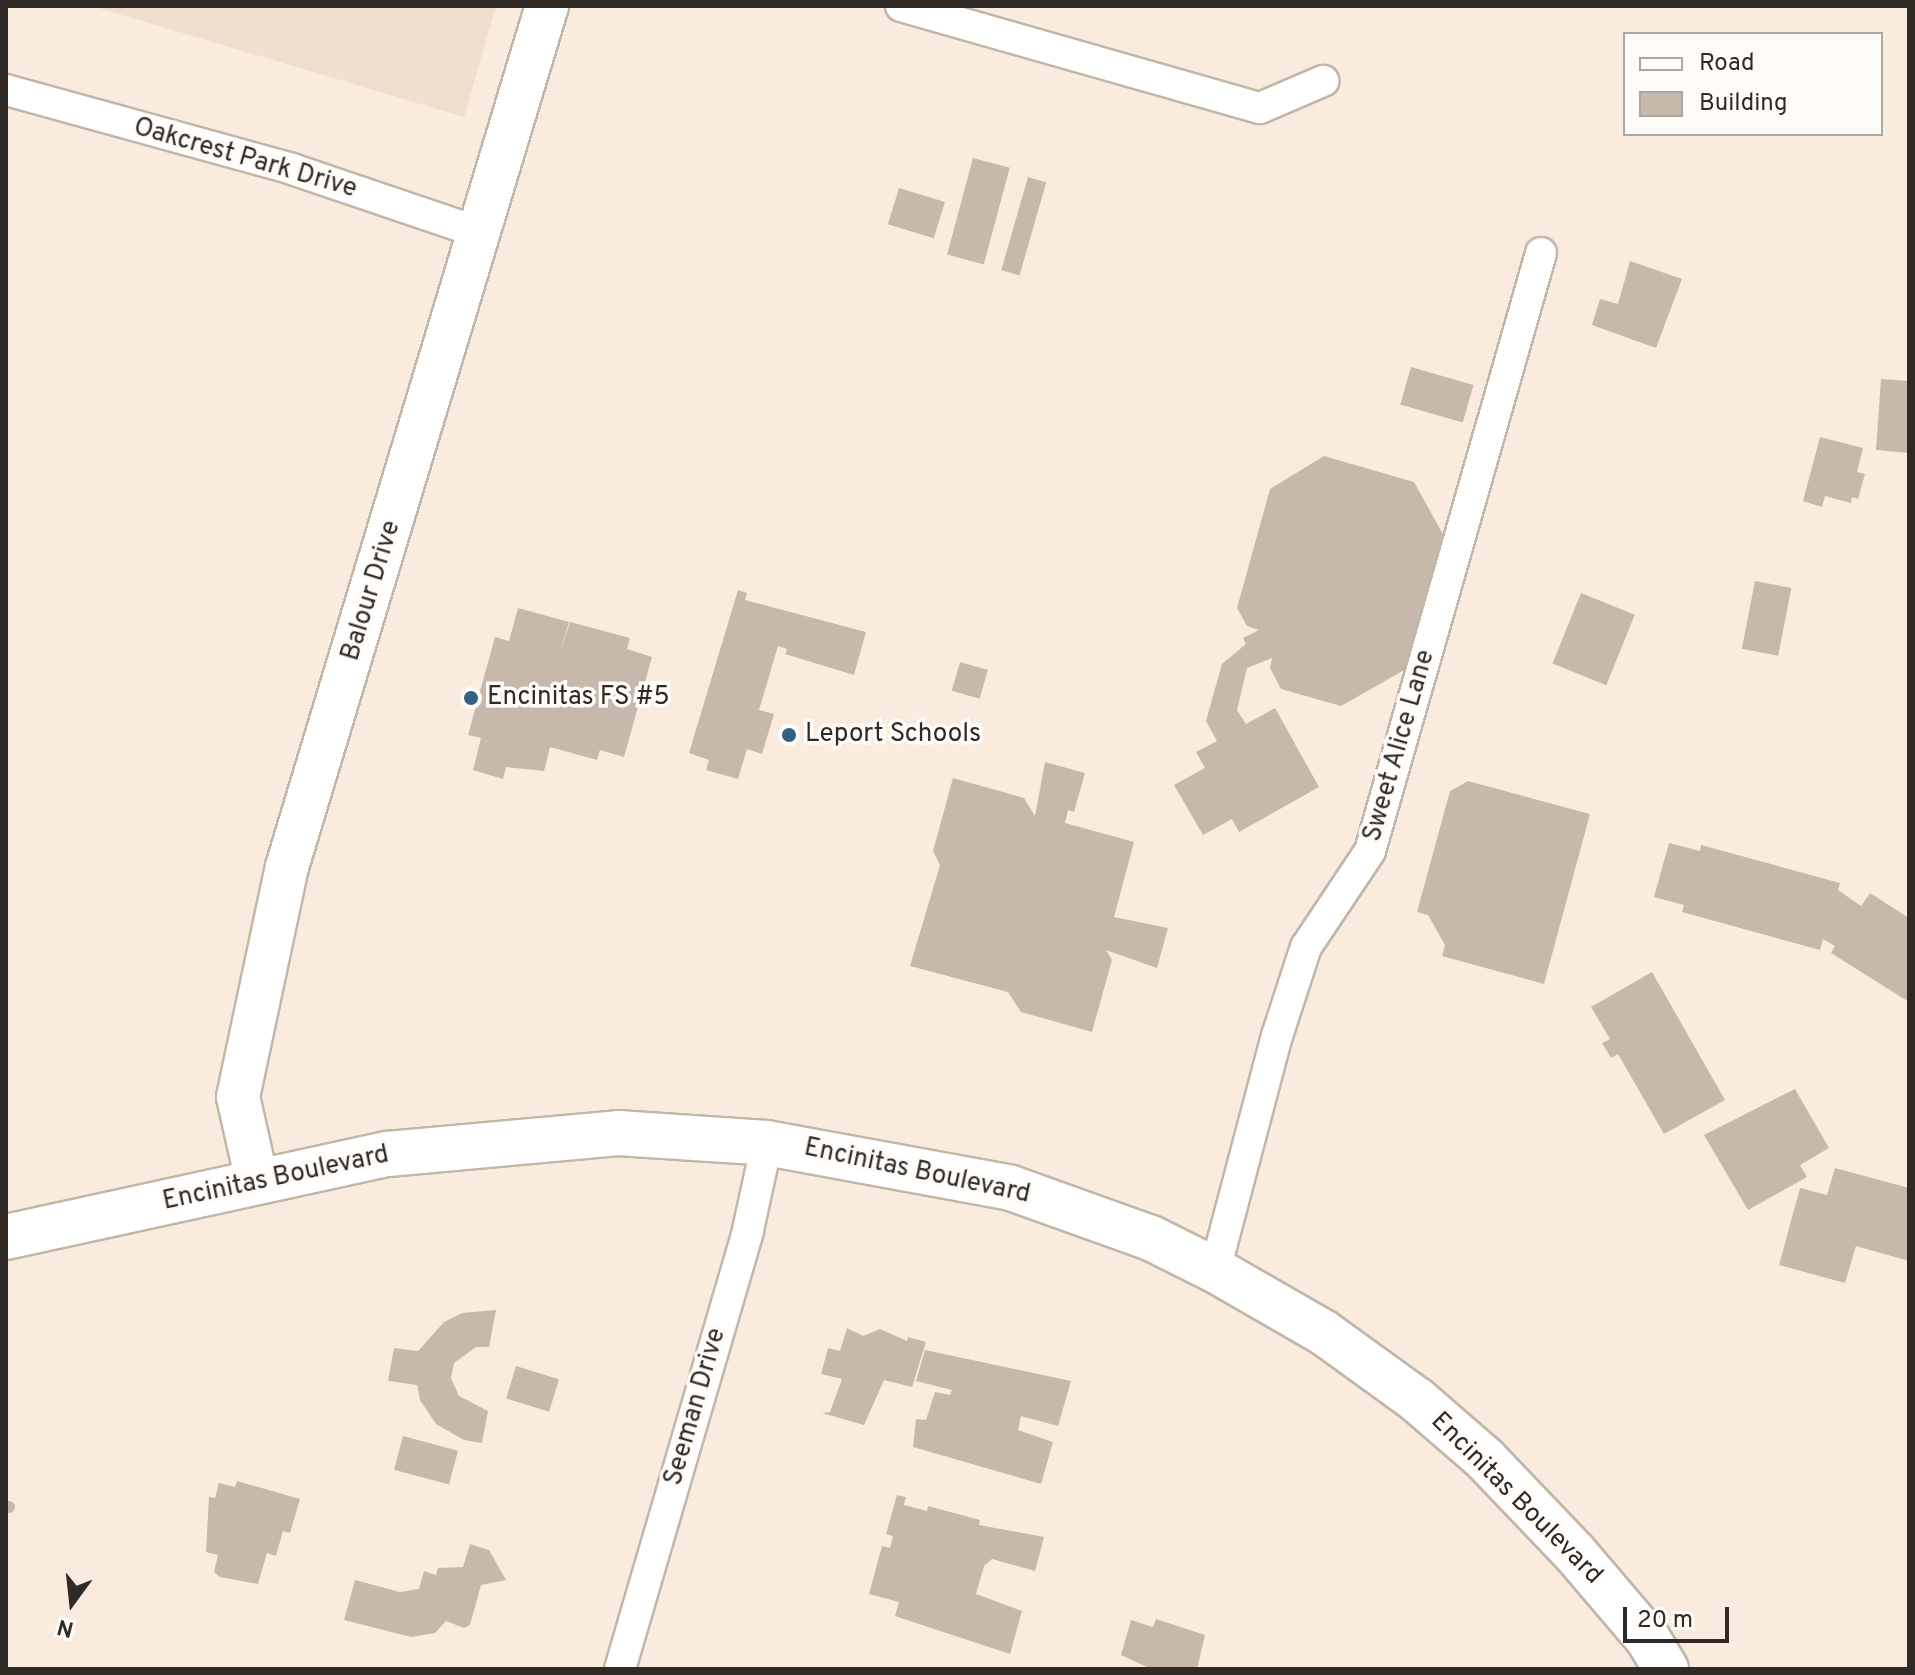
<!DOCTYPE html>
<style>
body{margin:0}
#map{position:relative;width:1915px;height:1675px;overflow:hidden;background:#f9ecde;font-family:Overpass,sans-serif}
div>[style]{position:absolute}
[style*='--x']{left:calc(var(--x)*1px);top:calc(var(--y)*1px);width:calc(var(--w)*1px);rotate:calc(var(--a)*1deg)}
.built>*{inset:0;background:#f1decc}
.building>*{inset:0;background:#c6b9ac;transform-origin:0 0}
.round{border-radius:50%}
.roads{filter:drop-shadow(2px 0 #c2b6a9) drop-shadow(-2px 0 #c2b6a9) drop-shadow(0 2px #c2b6a9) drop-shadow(0 -2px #c2b6a9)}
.street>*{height:30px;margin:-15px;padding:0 15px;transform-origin:15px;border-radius:15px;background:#fff}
.secondary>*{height:42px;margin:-21px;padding:0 21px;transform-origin:21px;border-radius:21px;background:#fff}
.primary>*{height:44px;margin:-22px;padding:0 22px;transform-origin:22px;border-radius:22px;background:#fff}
.dots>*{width:22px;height:22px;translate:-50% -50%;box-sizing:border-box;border:4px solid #fefbf8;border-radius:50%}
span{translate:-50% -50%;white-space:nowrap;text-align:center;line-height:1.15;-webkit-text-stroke:7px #fefbf8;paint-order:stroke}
.street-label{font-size:26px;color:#2f2a25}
.poi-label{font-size:26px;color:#2f2a25}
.left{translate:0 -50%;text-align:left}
.frame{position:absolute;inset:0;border:8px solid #2f2a25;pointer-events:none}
.legend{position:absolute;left:1623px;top:32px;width:260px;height:104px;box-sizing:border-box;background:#fefbf8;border:2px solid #aba7a4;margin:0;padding:10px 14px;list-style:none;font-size:24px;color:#2f2a25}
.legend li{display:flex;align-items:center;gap:16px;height:40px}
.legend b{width:40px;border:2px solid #aba7a4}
.north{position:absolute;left:32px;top:1563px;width:80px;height:80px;-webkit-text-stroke:6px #fefbf8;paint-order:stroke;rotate:195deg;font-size:22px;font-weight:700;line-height:32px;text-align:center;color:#2f2a25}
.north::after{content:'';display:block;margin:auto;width:28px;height:36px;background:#2f2a25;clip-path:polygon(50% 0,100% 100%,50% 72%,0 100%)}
.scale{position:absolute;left:1623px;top:1607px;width:106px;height:36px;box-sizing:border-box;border:4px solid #2f2a25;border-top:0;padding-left:10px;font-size:24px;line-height:28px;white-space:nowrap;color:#2f2a25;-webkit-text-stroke:6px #fefbf8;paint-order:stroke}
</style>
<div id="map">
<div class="built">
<i style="clip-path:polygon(92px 6px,496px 6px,464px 117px)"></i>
</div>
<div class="building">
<i style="left:973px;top:158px;width:38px;height:100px;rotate:15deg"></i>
<i style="left:1028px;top:177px;width:19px;height:97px;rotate:16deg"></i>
<i style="left:899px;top:188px;width:48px;height:38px;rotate:17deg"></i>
<i style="clip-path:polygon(1630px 261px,1682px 279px,1656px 348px,1592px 325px,1600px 299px,1618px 304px)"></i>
<i style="left:1411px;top:367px;width:65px;height:39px;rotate:16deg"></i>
<i style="clip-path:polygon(1881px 379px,1909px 381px,1909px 453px,1876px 450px)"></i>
<i style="clip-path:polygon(1820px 437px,1863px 448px,1857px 472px,1865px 474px,1858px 499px,1852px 497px,1851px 503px,1825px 496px,1822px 507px,1803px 501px)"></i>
<i style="clip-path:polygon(1324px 456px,1414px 482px,1444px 536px,1406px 669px,1341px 706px,1281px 689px,1270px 668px,1272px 658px,1247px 668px,1237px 710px,1246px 724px,1275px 708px,1319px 787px,1239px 832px,1232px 819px,1203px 835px,1174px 785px,1205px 768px,1196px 752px,1217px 741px,1206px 721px,1222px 664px,1246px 644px,1243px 638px,1259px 630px,1247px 626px,1237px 608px,1270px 489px)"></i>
<i style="left:1755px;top:581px;width:37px;height:69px;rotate:11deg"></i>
<i style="clip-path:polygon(738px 590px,747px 593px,745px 600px,866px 632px,854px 675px,785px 654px,787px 649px,778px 646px,759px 710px,774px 714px,762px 754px,747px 749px,738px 779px,706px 770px,709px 760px,689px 753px)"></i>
<i style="left:1581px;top:593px;width:58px;height:76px;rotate:22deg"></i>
<i style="clip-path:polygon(518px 608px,569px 622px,559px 655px,570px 622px,630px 638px,627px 649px,652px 657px,624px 757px,600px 750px,597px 760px,550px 747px,544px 771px,506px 767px,503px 779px,473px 770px,481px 738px,468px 735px,495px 637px,509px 641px)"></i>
<i style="left:960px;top:662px;width:29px;height:30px;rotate:16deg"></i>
<i style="clip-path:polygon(1045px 762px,1085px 773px,1074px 812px,1068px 810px,1065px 823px,1134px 842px,1114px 917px,1168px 928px,1157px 968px,1106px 950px,1112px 960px,1092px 1032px,1021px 1012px,1008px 992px,910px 966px,940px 865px,933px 851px,953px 778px,1024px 798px,1035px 816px)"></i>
<i style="clip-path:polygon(1468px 781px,1590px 814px,1544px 984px,1442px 956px,1445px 945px,1428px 915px,1417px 912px,1450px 791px)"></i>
<i style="clip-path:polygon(1669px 843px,1700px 851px,1701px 845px,1840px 883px,1838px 890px,1861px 906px,1870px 893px,1909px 918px,1909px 1002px,1831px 953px,1835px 946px,1823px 939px,1820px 950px,1682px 912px,1684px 905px,1654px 897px)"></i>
<i style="clip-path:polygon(1652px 972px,1725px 1100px,1664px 1134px,1618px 1054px,1611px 1058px,1602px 1043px,1610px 1039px,1591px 1007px)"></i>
<i style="clip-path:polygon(1795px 1089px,1829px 1148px,1800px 1165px,1807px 1177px,1748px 1210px,1704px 1135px)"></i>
<i style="clip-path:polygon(1835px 1168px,1909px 1188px,1909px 1261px,1856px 1246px,1845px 1283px,1779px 1265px,1800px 1188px,1827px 1195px)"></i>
<i style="clip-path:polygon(496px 1310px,489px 1347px,476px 1347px,454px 1363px,451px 1378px,459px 1396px,488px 1411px,482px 1443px,464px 1440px,436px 1424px,420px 1400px,417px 1385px,388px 1381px,394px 1348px,418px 1351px,444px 1322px,462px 1313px)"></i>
<i style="clip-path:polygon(847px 1328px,863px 1336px,880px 1329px,907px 1341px,908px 1337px,926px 1342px,912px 1387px,884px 1380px,864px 1425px,822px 1413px,830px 1412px,842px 1379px,821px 1374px,828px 1348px,840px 1351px)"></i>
<i style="clip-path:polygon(925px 1350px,1071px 1381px,1058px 1426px,1021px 1416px,1018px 1430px,1053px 1442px,1041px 1484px,913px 1447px,916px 1419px,926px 1420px,935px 1392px,950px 1395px,952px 1390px,916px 1381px)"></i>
<i style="left:516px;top:1366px;width:45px;height:34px;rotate:17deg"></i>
<i style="left:403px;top:1436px;width:57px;height:35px;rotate:15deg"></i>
<i style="clip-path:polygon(237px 1481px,300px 1499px,290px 1533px,283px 1531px,276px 1556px,267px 1553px,258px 1584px,220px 1577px,214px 1572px,218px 1555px,206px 1552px,209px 1497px,215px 1498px,219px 1483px,235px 1487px)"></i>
<i style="clip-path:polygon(897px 1495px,906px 1497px,904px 1505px,927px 1511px,928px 1506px,980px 1520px,979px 1525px,1044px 1537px,1035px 1571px,992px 1559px,984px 1566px,976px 1594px,1022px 1611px,1010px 1654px,895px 1616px,899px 1602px,869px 1594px,882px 1546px,890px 1548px,893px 1536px,886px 1534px)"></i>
<i class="round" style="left:3px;top:1501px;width:12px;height:12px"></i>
<i style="clip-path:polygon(470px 1544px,489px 1550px,506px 1580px,481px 1585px,470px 1625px,464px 1628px,446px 1621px,435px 1633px,411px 1637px,344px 1620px,355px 1580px,400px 1592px,419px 1589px,424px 1571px,436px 1575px,438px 1568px,463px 1567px)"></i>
<i style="clip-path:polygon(1156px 1619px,1205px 1635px,1197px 1669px,1151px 1669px,1121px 1655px,1131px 1620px,1153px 1627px)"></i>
</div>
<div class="roads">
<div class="street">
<i style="--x:901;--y:6;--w:373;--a:15.9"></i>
<i style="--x:1260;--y:108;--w:69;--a:-23.2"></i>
<i style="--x:6;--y:90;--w:297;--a:15.4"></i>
<i style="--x:292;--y:169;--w:200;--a:18.7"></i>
<i style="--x:1215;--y:1270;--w:242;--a:-75.2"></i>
<i style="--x:1277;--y:1036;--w:94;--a:-72"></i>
<i style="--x:1306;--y:947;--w:115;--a:-56.3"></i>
<i style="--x:1370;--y:851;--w:622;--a:-74.04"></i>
<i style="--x:620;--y:1669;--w:457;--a:-73.7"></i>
<i style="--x:748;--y:1230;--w:89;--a:-77.7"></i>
</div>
<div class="secondary">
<i style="--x:257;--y:1181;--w:86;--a:-102.7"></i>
<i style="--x:238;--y:1097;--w:235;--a:-78"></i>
<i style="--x:287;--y:867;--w:899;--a:-73.2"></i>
</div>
<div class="primary">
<i style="--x:6;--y:1237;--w:391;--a:-12.3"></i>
<i style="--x:388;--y:1154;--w:231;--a:-5.2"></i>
<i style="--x:618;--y:1133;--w:149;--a:3.8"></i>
<i style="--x:767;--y:1143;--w:248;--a:10.4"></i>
<i style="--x:1011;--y:1188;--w:149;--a:19.7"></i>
<i style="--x:1151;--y:1238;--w:72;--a:26.6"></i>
<i style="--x:1215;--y:1270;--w:125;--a:29.9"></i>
<i style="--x:1323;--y:1332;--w:116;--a:35.9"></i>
<i style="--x:1417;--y:1400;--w:90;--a:40.9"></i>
<i style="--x:1485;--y:1459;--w:129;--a:46.3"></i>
<i style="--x:1574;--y:1552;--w:114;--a:49.6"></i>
<i style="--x:1648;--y:1639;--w:35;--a:59"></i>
</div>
</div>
<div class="dots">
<i style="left:471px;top:698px;background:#326280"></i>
<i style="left:789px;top:735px;background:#326280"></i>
</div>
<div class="street-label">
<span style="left:245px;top:159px;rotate:16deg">Oakcrest Park Drive</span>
<span style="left:372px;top:591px;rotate:-73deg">Balour Drive</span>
<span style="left:1400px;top:746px;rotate:-74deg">Sweet Alice Lane</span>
<span style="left:917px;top:1172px;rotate:12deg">Encinitas Boulevard</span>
<span style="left:276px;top:1179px;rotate:-12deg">Encinitas Boulevard</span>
<span style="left:696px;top:1407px;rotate:-74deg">Seeman Drive</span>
<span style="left:1516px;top:1499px;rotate:45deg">Encinitas Boulevard</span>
</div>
<div class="poi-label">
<span class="left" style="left:487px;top:698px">Encinitas FS #5</span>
<span class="left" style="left:805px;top:735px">Leport Schools</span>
</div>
<div class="frame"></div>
<ul class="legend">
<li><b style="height:10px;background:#fff"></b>Road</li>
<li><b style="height:22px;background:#c6b9ac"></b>Building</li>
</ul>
<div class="north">N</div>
<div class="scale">20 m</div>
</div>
